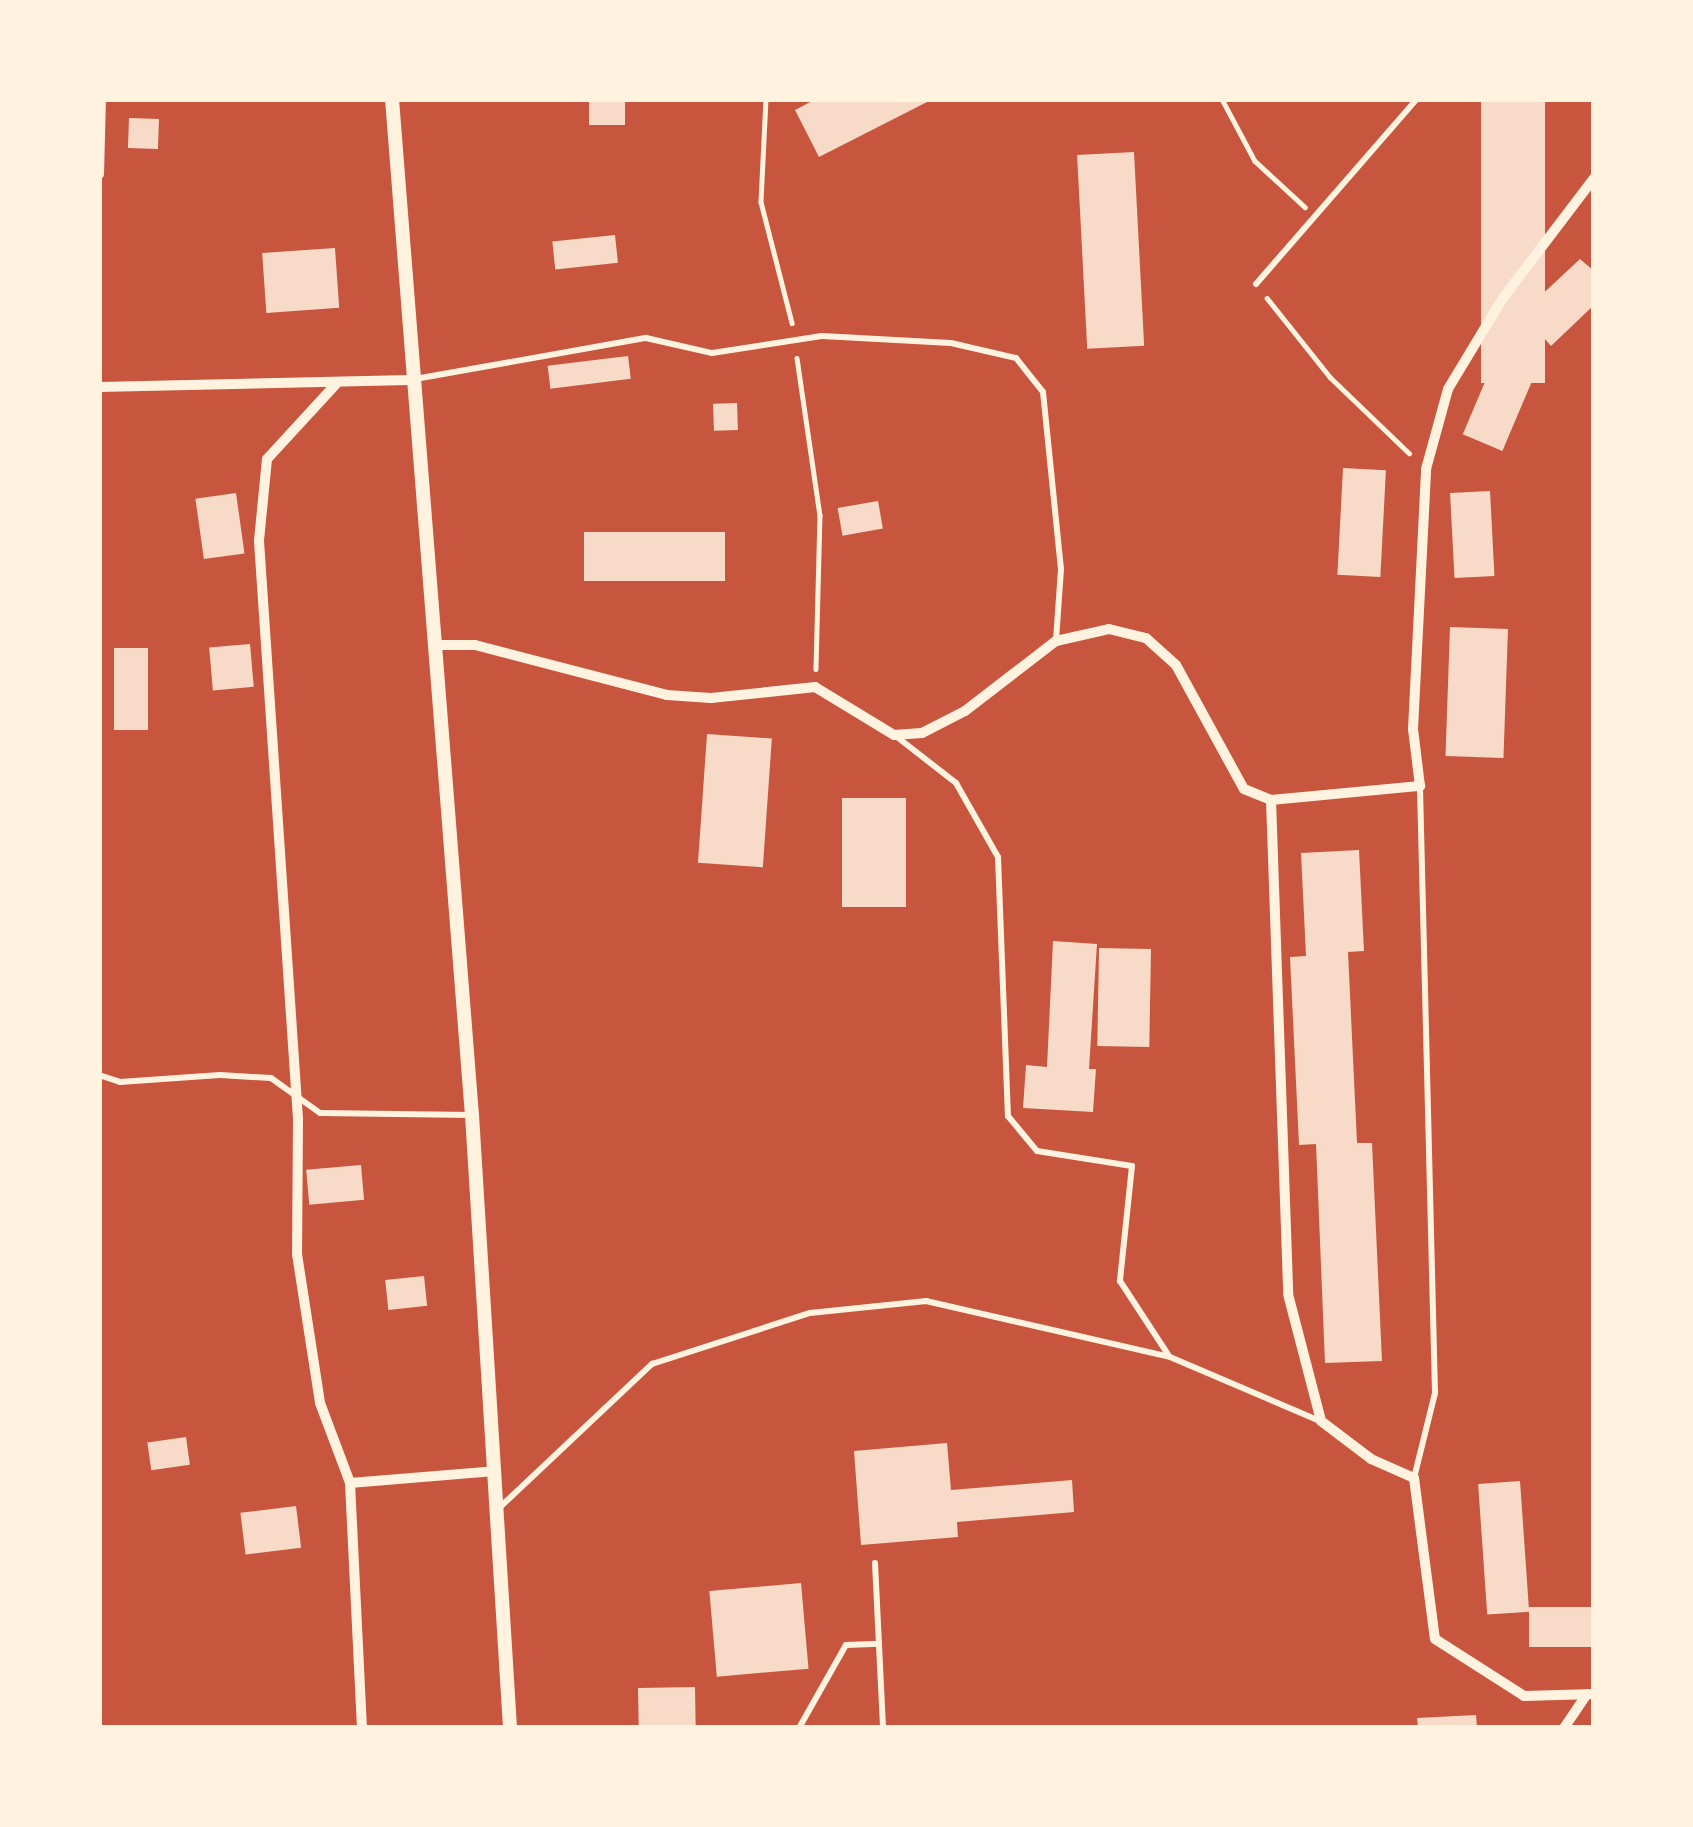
<!DOCTYPE html>
<style>
body{margin:0}
#map{position:relative;width:1693px;height:1827px;overflow:hidden;background:#c8553d;font-family:Montserrat,sans-serif}
div>[style]{position:absolute}
[style*='--x']{left:calc(var(--x)*1px);top:calc(var(--y)*1px);width:calc(var(--w)*1px);rotate:calc(var(--a)*1deg)}
.building>*{inset:0;background:#f7dbc8;transform-origin:0 0}
.path>*{height:4.5px;margin:-2.25px;padding:0 2.25px;transform-origin:2.25px;border-radius:2.25px;background:#fff3e0}
.service>*{height:6px;margin:-3px;padding:0 3px;transform-origin:3px;border-radius:3px;background:#fff3e0}
.minor>*{height:10px;margin:-5px;padding:0 5px;transform-origin:5px;border-radius:5px;background:#fff3e0}
.tertiary>*{height:14px;margin:-7px;padding:0 7px;transform-origin:7px;border-radius:7px;background:#fff3e0}
span{translate:-50% -50%;white-space:nowrap;text-align:center;line-height:1.15;-webkit-text-stroke:12px #fff3e0;paint-order:stroke}
.frame{position:absolute;inset:0;border:102px solid #fff3e0;pointer-events:none}
</style>
<div id="map">
<div class="building">
<i style="left:589px;top:99px;width:36px;height:26px"></i>
<i style="clip-path:polygon(816px 99px,933px 99px,819px 157px,795px 110px)"></i>
<i style="left:1481px;top:99px;width:64px;height:284px"></i>
<i style="left:129px;top:118px;width:30px;height:30px;rotate:2deg"></i>
<i style="left:1134px;top:152px;width:194px;height:57px;rotate:87deg"></i>
<i style="left:615px;top:235px;width:28px;height:63px;rotate:84deg"></i>
<i style="left:335px;top:248px;width:60px;height:73px;rotate:86deg"></i>
<i style="clip-path:polygon(1580px 259px,1594px 271px,1594px 305px,1551px 346px,1522px 313px)"></i>
<i style="left:628px;top:356px;width:23px;height:81px;rotate:83deg"></i>
<i style="left:1496px;top:356px;width:43px;height:85px;rotate:23deg"></i>
<i style="left:737px;top:403px;width:27px;height:24px;rotate:88deg"></i>
<i style="left:1343px;top:468px;width:43px;height:107px;rotate:3deg"></i>
<i style="left:1490px;top:491px;width:85px;height:40px;rotate:87deg"></i>
<i style="left:236px;top:493px;width:61px;height:41px;rotate:82deg"></i>
<i style="left:878px;top:501px;width:28px;height:41px;rotate:80deg"></i>
<i style="left:725px;top:532px;width:49px;height:141px;rotate:90deg"></i>
<i style="left:1450px;top:627px;width:58px;height:129px;rotate:2deg"></i>
<i style="left:250px;top:644px;width:43px;height:41px;rotate:85deg"></i>
<i style="left:114px;top:648px;width:34px;height:82px"></i>
<i style="left:707px;top:734px;width:65px;height:129px;rotate:4deg"></i>
<i style="left:842px;top:798px;width:64px;height:109px"></i>
<i style="clip-path:polygon(1359px 850px,1364px 951px,1348px 952px,1357px 1143px,1372px 1143px,1382px 1361px,1325px 1363px,1316px 1144px,1299px 1145px,1290px 957px,1306px 956px,1301px 853px)"></i>
<i style="clip-path:polygon(1053px 941px,1097px 944px,1089px 1069px,1096px 1069px,1093px 1112px,1023px 1108px,1026px 1065px,1047px 1067px)"></i>
<i style="left:1099px;top:948px;width:52px;height:98px;rotate:1deg"></i>
<i style="left:361px;top:1165px;width:35px;height:55px;rotate:85deg"></i>
<i style="left:424px;top:1276px;width:30px;height:39px;rotate:84deg"></i>
<i style="left:186px;top:1437px;width:28px;height:39px;rotate:82deg"></i>
<i style="clip-path:polygon(947px 1443px,951px 1490px,1072px 1480px,1074px 1512px,957px 1522px,958px 1537px,861px 1545px,854px 1451px)"></i>
<i style="left:1520px;top:1481px;width:131px;height:42px;rotate:86deg"></i>
<i style="left:296px;top:1506px;width:42px;height:56px;rotate:83deg"></i>
<i style="left:801px;top:1583px;width:86px;height:92px;rotate:85deg"></i>
<i style="left:1594px;top:1607px;width:40px;height:65px;rotate:90deg"></i>
<i style="left:695px;top:1687px;width:41px;height:57px;rotate:89deg"></i>
<i style="clip-path:polygon(1476px 1715px,1477px 1728px,1418px 1728px,1417px 1718px)"></i>
</div>
<div class="path">
<i style="--x:766;--y:99;--w:103;--a:92.8"></i>
<i style="--x:761;--y:202;--w:125;--a:75.6"></i>
<i style="--x:1222;--y:99;--w:70;--a:62"></i>
<i style="--x:1255;--y:161;--w:68;--a:42.6"></i>
<i style="--x:1267;--y:298;--w:101;--a:51.4"></i>
<i style="--x:1330;--y:377;--w:110;--a:43.9"></i>
<i style="--x:797;--y:358;--w:159;--a:81.7"></i>
<i style="--x:820;--y:515;--w:154;--a:91.5"></i>
</div>
<div class="service">
<i style="--x:1256;--y:284;--w:245;--a:-49"></i>
<i style="--x:415;--y:379;--w:235;--a:-10.1"></i>
<i style="--x:646;--y:338;--w:68;--a:12.8"></i>
<i style="--x:712;--y:353;--w:111;--a:-8.8"></i>
<i style="--x:822;--y:336;--w:129;--a:3.1"></i>
<i style="--x:951;--y:343;--w:67;--a:13"></i>
<i style="--x:1016;--y:358;--w:43;--a:51.5"></i>
<i style="--x:1043;--y:392;--w:178;--a:84.2"></i>
<i style="--x:1061;--y:569;--w:72;--a:94"></i>
<i style="--x:897;--y:737;--w:75;--a:37.9"></i>
<i style="--x:956;--y:783;--w:85;--a:60.4"></i>
<i style="--x:998;--y:857;--w:259;--a:87.8"></i>
<i style="--x:1008;--y:1116;--w:45;--a:50.4"></i>
<i style="--x:1037;--y:1151;--w:96;--a:9"></i>
<i style="--x:1132;--y:1166;--w:116;--a:96"></i>
<i style="--x:1120;--y:1281;--w:90;--a:56.8"></i>
<i style="--x:99;--y:1075;--w:22;--a:18"></i>
<i style="--x:120;--y:1082;--w:100;--a:-4"></i>
<i style="--x:220;--y:1075;--w:51;--a:3.4"></i>
<i style="--x:271;--y:1078;--w:60;--a:35.5"></i>
<i style="--x:320;--y:1113;--w:152;--a:0.8"></i>
<i style="--x:1414;--y:1478;--w:88;--a:-76.1"></i>
<i style="--x:1435;--y:1393;--w:605;--a:-91.42"></i>
<i style="--x:498;--y:1509;--w:212;--a:-43.3"></i>
<i style="--x:652;--y:1364;--w:166;--a:-17.9"></i>
<i style="--x:810;--y:1313;--w:117;--a:-5.9"></i>
<i style="--x:926;--y:1301;--w:250;--a:12.9"></i>
<i style="--x:1170;--y:1357;--w:161;--a:23.1"></i>
<i style="--x:875;--y:1563;--w:165;--a:87.2"></i>
<i style="--x:799;--y:1728;--w:95;--a:-60.5"></i>
<i style="--x:846;--y:1645;--w:33;--a:-2"></i>
</div>
<div class="minor">
<i style="--x:99;--y:174;--w:75;--a:-88.5"></i>
<i style="--x:336;--y:384;--w:102;--a:132.6"></i>
<i style="--x:267;--y:459;--w:82;--a:95.6"></i>
<i style="--x:259;--y:541;--w:579;--a:86.14"></i>
<i style="--x:298;--y:1119;--w:135;--a:90.4"></i>
<i style="--x:297;--y:1254;--w:151;--a:81.2"></i>
<i style="--x:320;--y:1403;--w:85;--a:69.4"></i>
<i style="--x:350;--y:1483;--w:245;--a:87.2"></i>
<i style="--x:99;--y:387;--w:311;--a:-1.3"></i>
<i style="--x:433;--y:645;--w:42;--a:0"></i>
<i style="--x:475;--y:645;--w:198;--a:14.6"></i>
<i style="--x:667;--y:695;--w:44;--a:3.9"></i>
<i style="--x:711;--y:698;--w:105;--a:-6"></i>
<i style="--x:815;--y:687;--w:92;--a:31.3"></i>
<i style="--x:894;--y:735;--w:28;--a:-4"></i>
<i style="--x:922;--y:733;--w:48;--a:-27.1"></i>
<i style="--x:965;--y:711;--w:115;--a:-37.6"></i>
<i style="--x:1056;--y:641;--w:54;--a:-12.8"></i>
<i style="--x:1109;--y:629;--w:38;--a:14"></i>
<i style="--x:1146;--y:638;--w:40;--a:42"></i>
<i style="--x:1176;--y:665;--w:141;--a:61.3"></i>
<i style="--x:1244;--y:789;--w:29;--a:22"></i>
<i style="--x:1271;--y:800;--w:150;--a:-5.4"></i>
<i style="--x:1420;--y:786;--w:57;--a:-97"></i>
<i style="--x:1413;--y:729;--w:260;--a:-87.1"></i>
<i style="--x:1426;--y:469;--w:83;--a:-74.6"></i>
<i style="--x:1448;--y:389;--w:106;--a:-58.9"></i>
<i style="--x:1503;--y:298;--w:151;--a:-52.8"></i>
<i style="--x:1271;--y:800;--w:494;--a:88"></i>
<i style="--x:1288;--y:1294;--w:131;--a:75.4"></i>
<i style="--x:1321;--y:1421;--w:63;--a:37.2"></i>
<i style="--x:1371;--y:1459;--w:47;--a:23.8"></i>
<i style="--x:1414;--y:1478;--w:162;--a:82.6"></i>
<i style="--x:1435;--y:1639;--w:106;--a:32.6"></i>
<i style="--x:1524;--y:1696;--w:70;--a:-1.6"></i>
<i style="--x:350;--y:1483;--w:145;--a:-4.7"></i>
<i style="--x:1564;--y:1728;--w:41;--a:-55.9"></i>
</div>
<div class="tertiary">
<i style="--x:392;--y:99;--w:1019;--a:85.5"></i>
<i style="--x:472;--y:1115;--w:614;--a:86.45"></i>
</div>
<div class="frame"></div>
</div>
